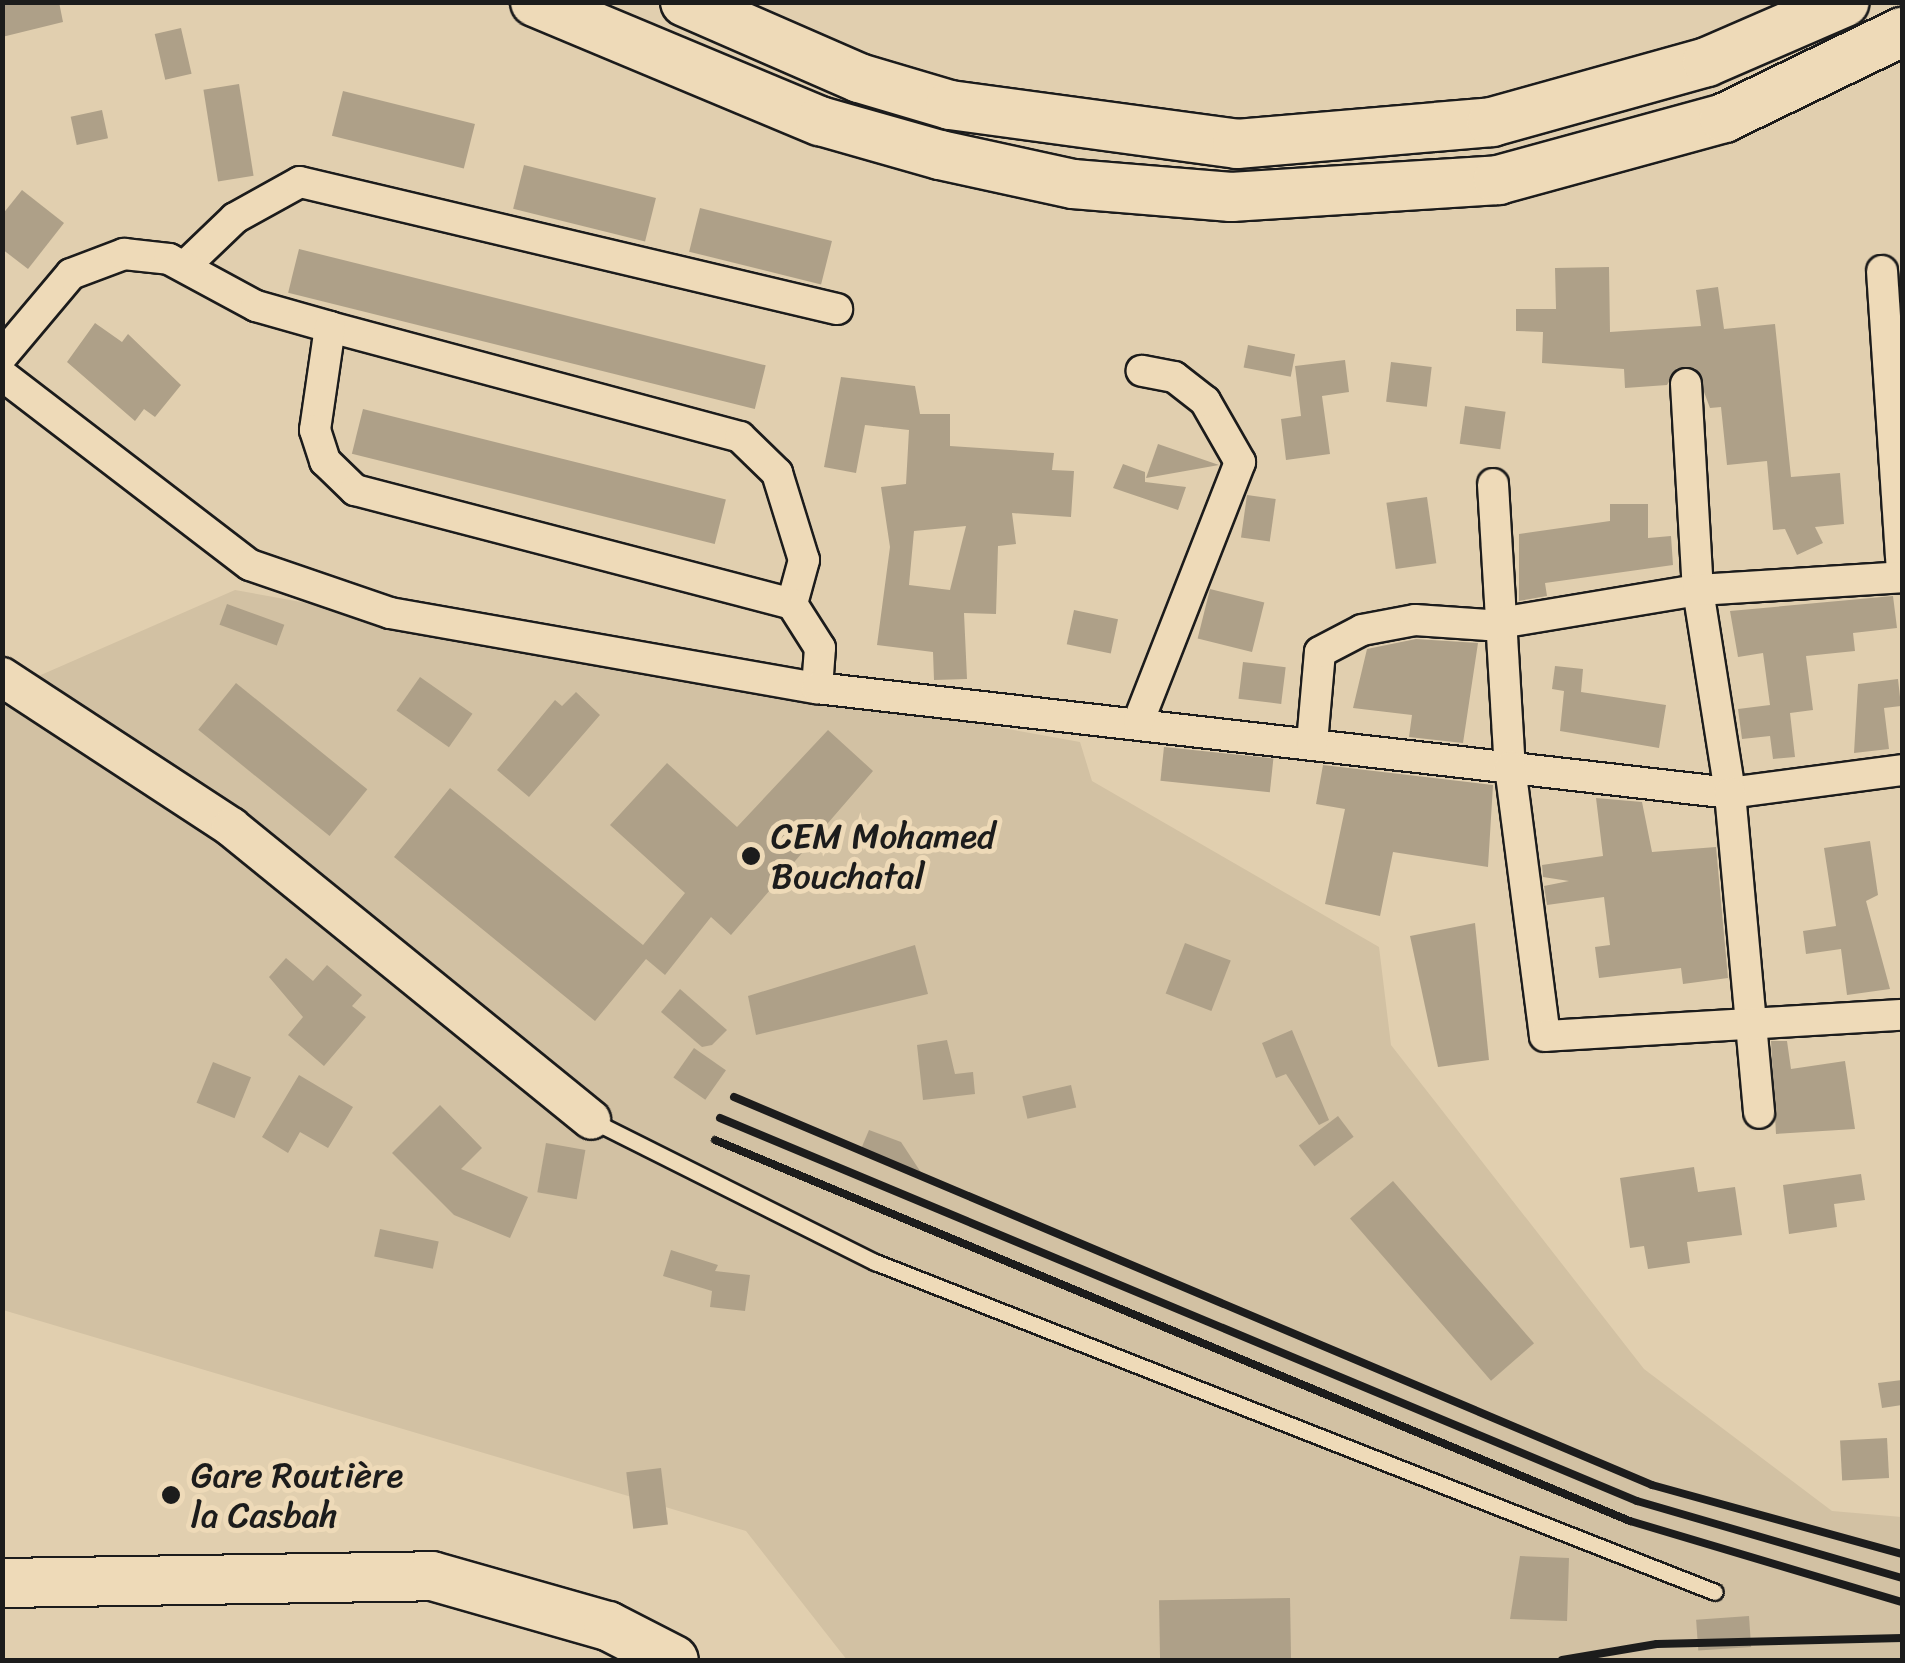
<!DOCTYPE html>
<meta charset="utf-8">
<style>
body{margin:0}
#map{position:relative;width:1905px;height:1663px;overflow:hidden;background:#e1cfaf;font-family:Sriracha,sans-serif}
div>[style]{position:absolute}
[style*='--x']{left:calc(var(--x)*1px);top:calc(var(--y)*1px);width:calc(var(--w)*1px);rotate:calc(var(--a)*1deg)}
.built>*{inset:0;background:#d2c1a3}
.building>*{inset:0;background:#aea088;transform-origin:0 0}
.roads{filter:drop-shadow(2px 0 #1c1c1c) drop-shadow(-2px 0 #1c1c1c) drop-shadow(0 2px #1c1c1c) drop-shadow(0 -2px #1c1c1c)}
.service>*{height:15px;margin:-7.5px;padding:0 7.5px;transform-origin:7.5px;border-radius:7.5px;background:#eedab8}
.minor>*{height:30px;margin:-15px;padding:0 15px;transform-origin:15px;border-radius:15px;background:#eedab8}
.tertiary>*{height:38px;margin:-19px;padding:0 19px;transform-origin:19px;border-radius:19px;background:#eedab8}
.primary>*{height:48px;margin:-24px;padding:0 24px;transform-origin:24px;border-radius:24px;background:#eedab8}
.trunk>*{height:48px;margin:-24px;padding:0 24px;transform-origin:24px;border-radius:24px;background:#eedab8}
.rail>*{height:8px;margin:-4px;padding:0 4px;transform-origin:4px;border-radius:4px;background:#1c1c1c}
.dots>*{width:28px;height:28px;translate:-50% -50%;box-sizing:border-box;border:5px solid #eedab8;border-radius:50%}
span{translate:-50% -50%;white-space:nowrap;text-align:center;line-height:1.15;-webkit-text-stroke:10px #eedab8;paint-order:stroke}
.poi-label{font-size:35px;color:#1c1c1c}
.left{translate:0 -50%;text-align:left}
.frame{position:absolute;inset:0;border:5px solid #1c1c1c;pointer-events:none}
</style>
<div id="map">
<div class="built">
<i style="clip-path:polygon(235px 590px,1080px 742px,1092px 781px,1379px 947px,1391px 1045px,1644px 1369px,1832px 1511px,1902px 1517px,1902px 1660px,847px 1660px,746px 1531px,3px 1310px,2px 692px)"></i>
</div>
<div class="building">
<i style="clip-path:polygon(2px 2px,59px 2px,63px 22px,2px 37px)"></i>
<i style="left:181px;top:28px;width:47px;height:27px;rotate:77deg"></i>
<i style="left:239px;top:84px;width:93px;height:36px;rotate:81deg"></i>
<i style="left:343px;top:91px;width:136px;height:46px;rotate:14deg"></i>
<i style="left:102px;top:110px;width:29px;height:32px;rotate:78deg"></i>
<i style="left:524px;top:165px;width:136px;height:45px;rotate:14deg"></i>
<i style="clip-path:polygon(22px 190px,64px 223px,28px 269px,2px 249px,2px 215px)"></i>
<i style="left:700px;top:208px;width:136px;height:45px;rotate:14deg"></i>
<i style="left:299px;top:249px;width:481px;height:45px;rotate:14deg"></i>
<i style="clip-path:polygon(1609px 267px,1610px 332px,1701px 326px,1696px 290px,1718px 287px,1724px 329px,1775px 324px,1791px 477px,1840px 473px,1844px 524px,1815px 527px,1823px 543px,1797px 555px,1785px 529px,1773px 530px,1767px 461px,1727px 465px,1721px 407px,1710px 408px,1695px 368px,1677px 368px,1667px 385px,1625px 388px,1624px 369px,1542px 363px,1543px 332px,1516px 331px,1516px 309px,1556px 309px,1555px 268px)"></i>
<i style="clip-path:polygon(95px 323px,122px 342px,128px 334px,181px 385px,155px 417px,144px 409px,135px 421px,67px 362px)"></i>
<i style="left:1248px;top:345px;width:48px;height:23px;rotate:11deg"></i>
<i style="clip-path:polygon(1345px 360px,1349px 392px,1322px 396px,1330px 454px,1286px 460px,1281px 419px,1301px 416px,1295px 366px)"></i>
<i style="left:1391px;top:362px;width:41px;height:40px;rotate:7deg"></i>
<i style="clip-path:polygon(evenodd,841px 377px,915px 386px,920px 414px,950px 414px,950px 446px,1054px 453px,1052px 470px,1074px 471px,1071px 517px,1012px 513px,1016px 544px,998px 546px,996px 614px,964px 613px,967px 679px,934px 680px,933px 652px,877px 645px,890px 547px,881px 487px,906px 484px,909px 430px,865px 425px,856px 473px,824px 467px,841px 377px,966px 526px,950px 590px,909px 585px,914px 531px,966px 526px)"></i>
<i style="left:1465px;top:406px;width:41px;height:38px;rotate:8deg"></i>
<i style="left:363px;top:409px;width:374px;height:46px;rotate:14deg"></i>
<i style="clip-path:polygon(1158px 444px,1219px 465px,1146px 478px)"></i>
<i style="clip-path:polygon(1123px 464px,1145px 472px,1145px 482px,1186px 487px,1178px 510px,1113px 488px)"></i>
<i style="left:1247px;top:495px;width:29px;height:43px;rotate:8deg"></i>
<i style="left:1427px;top:497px;width:67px;height:41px;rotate:82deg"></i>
<i style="clip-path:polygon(1610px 504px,1648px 504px,1648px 538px,1671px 536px,1673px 565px,1545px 583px,1547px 596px,1519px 601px,1519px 534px,1610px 521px)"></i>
<i style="left:1210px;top:589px;width:56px;height:51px;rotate:14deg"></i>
<i style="clip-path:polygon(1893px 596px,1897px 628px,1853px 633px,1855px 651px,1806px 656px,1813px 710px,1790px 713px,1795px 757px,1773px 759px,1770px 736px,1742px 739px,1738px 709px,1770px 705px,1763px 653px,1738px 657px,1730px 611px)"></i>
<i style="left:227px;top:604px;width:61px;height:22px;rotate:20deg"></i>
<i style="left:1074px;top:610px;width:45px;height:35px;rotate:12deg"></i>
<i style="clip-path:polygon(1416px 639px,1478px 643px,1463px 743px,1409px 737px,1412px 715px,1353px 708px,1367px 649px)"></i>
<i style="left:1243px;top:662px;width:43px;height:37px;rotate:7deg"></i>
<i style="clip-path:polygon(1555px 666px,1583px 669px,1581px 692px,1666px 705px,1659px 748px,1560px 731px,1564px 691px,1552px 689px)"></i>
<i style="left:420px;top:677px;width:64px;height:41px;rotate:35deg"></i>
<i style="clip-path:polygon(1898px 679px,1901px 706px,1884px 708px,1889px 749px,1854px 753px,1858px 684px)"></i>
<i style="left:236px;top:683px;width:169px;height:60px;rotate:39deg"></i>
<i style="clip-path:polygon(576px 692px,600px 715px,529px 797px,497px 770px,555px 700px,562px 706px)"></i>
<i style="clip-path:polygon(828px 730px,873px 771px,731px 935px,711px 917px,665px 975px,646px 959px,595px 1021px,394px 857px,450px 788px,643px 945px,685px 893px,610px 825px,667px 763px,737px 827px)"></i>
<i style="left:1164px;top:747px;width:110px;height:34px;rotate:6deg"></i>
<i style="clip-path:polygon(1323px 765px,1493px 785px,1488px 867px,1393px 852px,1380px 916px,1325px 904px,1345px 809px,1316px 804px)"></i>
<i style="clip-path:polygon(1596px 798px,1642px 802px,1652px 852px,1716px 847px,1728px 978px,1683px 984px,1681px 968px,1599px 978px,1595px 947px,1610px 945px,1604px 897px,1547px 905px,1544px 886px,1569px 881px,1543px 877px,1542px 865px,1603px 856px)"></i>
<i style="clip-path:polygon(1870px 841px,1878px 895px,1866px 901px,1890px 989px,1847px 995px,1841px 949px,1806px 954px,1803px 931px,1836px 926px,1824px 848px)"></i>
<i style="clip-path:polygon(1475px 923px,1489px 1060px,1438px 1067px,1410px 936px)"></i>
<i style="left:1185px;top:943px;width:49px;height:54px;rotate:21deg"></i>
<i style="clip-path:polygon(915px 945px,928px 994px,756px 1035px,748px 996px)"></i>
<i style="clip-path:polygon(286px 958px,313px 981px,327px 965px,362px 995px,352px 1006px,366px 1017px,324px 1066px,288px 1035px,303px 1017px,269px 977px)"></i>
<i style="clip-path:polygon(680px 989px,727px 1030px,712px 1045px,702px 1047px,661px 1012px)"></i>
<i style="clip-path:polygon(1292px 1030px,1329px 1120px,1319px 1125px,1286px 1074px,1276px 1078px,1262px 1043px)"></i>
<i style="clip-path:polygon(947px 1040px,955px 1074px,973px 1072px,975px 1094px,923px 1100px,917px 1045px)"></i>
<i style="clip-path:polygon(1771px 1041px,1787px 1041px,1791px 1069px,1845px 1061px,1855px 1129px,1776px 1134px)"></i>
<i style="left:694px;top:1048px;width:39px;height:36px;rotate:35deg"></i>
<i style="left:213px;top:1062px;width:41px;height:44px;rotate:22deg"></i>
<i style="clip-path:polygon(299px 1075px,353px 1107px,328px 1148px,300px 1132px,288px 1153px,262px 1137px)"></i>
<i style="left:1071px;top:1085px;width:23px;height:50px;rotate:77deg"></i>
<i style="clip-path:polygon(440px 1105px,482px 1148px,461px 1169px,528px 1197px,510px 1238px,454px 1215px,392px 1153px)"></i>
<i style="left:1338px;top:1116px;width:26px;height:49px;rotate:53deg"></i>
<i style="clip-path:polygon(869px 1130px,901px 1142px,922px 1174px,861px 1149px)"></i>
<i style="left:546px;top:1143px;width:40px;height:50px;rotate:10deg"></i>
<i style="clip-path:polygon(1694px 1167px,1698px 1192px,1735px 1187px,1742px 1235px,1687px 1242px,1690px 1263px,1648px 1269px,1644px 1246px,1630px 1248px,1620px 1178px)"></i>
<i style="clip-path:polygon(1861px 1174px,1865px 1200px,1834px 1204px,1837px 1227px,1789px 1234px,1783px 1185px)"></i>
<i style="left:1393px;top:1181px;width:215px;height:57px;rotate:49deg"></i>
<i style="left:380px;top:1229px;width:60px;height:28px;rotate:12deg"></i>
<i style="clip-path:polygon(671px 1250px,718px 1265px,715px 1271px,750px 1275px,745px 1311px,710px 1307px,712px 1291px,663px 1276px)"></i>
<i style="clip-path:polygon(1902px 1380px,1902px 1405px,1882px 1408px,1878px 1383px)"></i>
<i style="left:1887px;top:1438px;width:40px;height:47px;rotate:87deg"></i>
<i style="left:661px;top:1468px;width:57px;height:35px;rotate:83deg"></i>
<i style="clip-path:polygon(1520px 1556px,1569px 1558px,1567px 1621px,1510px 1619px)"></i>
<i style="left:1290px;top:1598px;width:61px;height:131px;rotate:89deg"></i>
<i style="left:1749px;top:1616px;width:31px;height:53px;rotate:86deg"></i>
</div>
<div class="roads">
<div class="service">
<i style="--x:591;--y:1120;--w:318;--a:26.6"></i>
<i style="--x:875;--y:1262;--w:902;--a:21.45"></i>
</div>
<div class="minor">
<i style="--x:185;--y:266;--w:69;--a:-43.8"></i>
<i style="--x:235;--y:218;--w:74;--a:-29"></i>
<i style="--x:300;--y:182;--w:552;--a:13.31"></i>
<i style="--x:1882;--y:271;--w:305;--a:86.2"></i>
<i style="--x:330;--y:327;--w:424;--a:15"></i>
<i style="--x:740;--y:437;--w:52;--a:44.2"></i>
<i style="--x:777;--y:473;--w:91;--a:72.8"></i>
<i style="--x:804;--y:560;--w:46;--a:105.3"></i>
<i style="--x:2;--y:356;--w:107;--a:-49.9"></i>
<i style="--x:71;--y:274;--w:57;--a:-20.7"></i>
<i style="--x:124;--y:254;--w:45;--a:6.3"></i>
<i style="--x:169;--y:259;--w:99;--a:28.4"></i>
<i style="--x:256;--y:306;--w:77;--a:15.8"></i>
<i style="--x:330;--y:327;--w:104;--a:98.3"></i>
<i style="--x:315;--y:430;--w:33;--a:72"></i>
<i style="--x:325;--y:461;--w:42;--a:44"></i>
<i style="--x:355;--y:490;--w:452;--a:14.6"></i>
<i style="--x:792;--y:604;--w:52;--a:57.5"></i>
<i style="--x:820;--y:648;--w:40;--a:94.3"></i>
<i style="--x:2;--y:375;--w:312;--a:37.5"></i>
<i style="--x:250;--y:565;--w:148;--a:18.9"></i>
<i style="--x:390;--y:613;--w:434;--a:10"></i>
<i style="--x:817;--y:688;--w:919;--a:6.56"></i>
<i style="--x:1730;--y:793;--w:174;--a:-7.6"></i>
<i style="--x:1686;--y:384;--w:206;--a:86.7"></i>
<i style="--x:1698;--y:590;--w:206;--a:81"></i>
<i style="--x:1730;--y:793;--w:321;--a:84.8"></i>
<i style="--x:1493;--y:484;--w:284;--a:86.6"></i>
<i style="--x:1510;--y:767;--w:271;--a:82.6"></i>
<i style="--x:1545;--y:1036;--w:358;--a:-3.4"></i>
<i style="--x:1139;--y:720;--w:277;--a:-68.6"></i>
<i style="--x:1240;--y:462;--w:70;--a:-119.8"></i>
<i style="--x:1205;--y:401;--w:39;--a:-142"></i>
<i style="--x:1174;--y:377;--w:33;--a:-169"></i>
<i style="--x:1312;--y:743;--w:91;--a:-85"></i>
<i style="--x:1320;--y:652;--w:47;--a:-27.6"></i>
<i style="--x:1362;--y:630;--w:54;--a:-10.7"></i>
<i style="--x:1415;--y:620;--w:73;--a:3.9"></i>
<i style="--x:1488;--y:625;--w:213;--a:-9.5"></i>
<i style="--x:1698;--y:590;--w:204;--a:-3.6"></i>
</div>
<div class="tertiary">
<i style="--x:2;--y:677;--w:274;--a:33.2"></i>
<i style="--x:231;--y:827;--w:464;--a:39.1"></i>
</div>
<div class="primary">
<i style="--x:2;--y:1583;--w:430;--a:-0.9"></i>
<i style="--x:432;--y:1576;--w:183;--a:15.9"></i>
<i style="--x:608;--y:1626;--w:74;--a:27.3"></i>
</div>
<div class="trunk">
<i style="--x:535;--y:2;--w:309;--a:22.7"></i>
<i style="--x:820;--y:121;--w:125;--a:15.8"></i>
<i style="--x:940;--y:155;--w:136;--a:12.3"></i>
<i style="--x:1073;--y:184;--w:159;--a:4.7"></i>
<i style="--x:1231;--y:197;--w:268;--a:-3.6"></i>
<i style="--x:1498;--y:180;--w:234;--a:-15.3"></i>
<i style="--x:1724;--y:118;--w:198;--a:-25.8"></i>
<i style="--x:685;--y:2;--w:190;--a:23.6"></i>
<i style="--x:859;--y:78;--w:95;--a:16.5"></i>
<i style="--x:950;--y:105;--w:290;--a:7.7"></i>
<i style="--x:1237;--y:144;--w:256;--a:-4.9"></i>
<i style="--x:1492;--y:122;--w:223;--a:-15.6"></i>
<i style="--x:1707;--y:62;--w:150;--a:-23.5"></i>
</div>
</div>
<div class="rail">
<i style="--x:734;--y:1097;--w:997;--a:22.91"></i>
<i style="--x:1652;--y:1485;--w:259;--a:15.4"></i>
<i style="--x:720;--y:1118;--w:994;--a:22.67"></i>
<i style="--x:1637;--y:1501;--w:276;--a:16.2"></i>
<i style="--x:715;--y:1140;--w:991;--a:22.61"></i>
<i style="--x:1630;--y:1521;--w:284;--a:16.6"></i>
<i style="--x:1562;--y:1660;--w:96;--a:-9.6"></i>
<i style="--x:1657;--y:1644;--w:245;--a:-1.4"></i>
</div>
<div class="dots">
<i style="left:751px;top:856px;background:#1c1c1c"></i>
<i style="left:171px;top:1495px;background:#1c1c1c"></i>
</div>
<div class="poi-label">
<span class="left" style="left:771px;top:856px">CEM Mohamed<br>Bouchatal</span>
<span class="left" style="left:191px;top:1495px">Gare Routière<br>la Casbah</span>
</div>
<div class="frame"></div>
</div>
